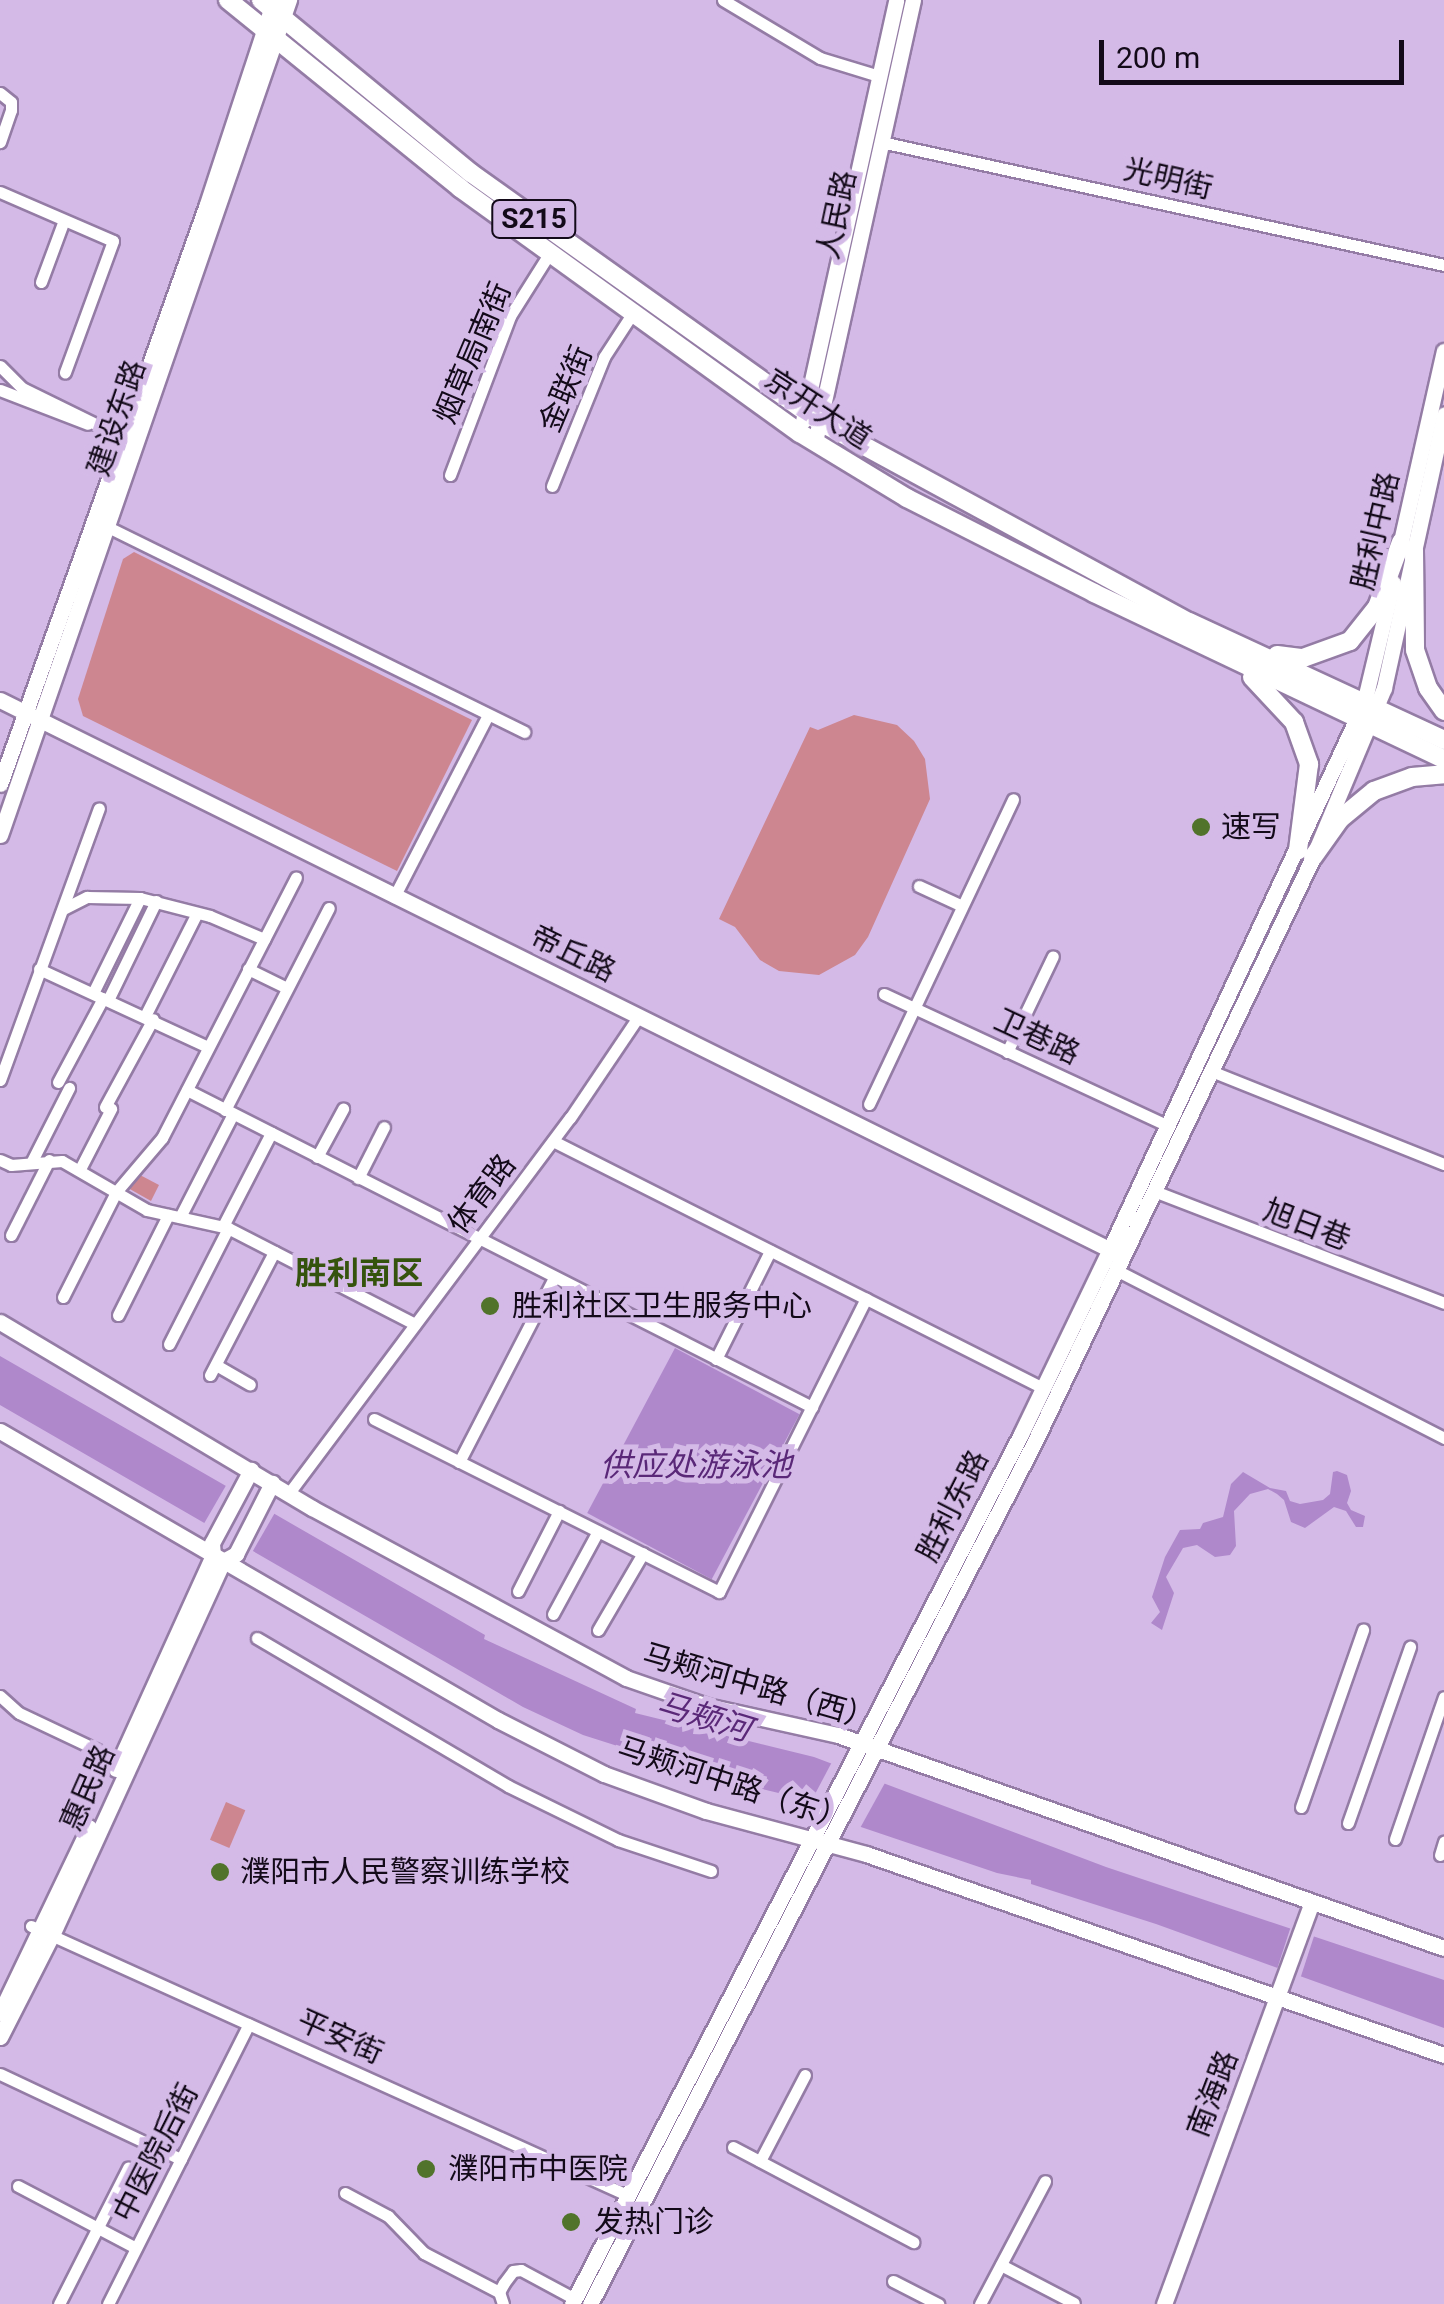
<!DOCTYPE html>
<meta charset="utf-8">
<style>
body{margin:0}
#map{position:relative;width:1444px;height:2304px;overflow:hidden;background:#d4bae7;font-family:Roboto,"Noto Sans SC",sans-serif}
div>[style]{position:absolute}
[style*='--x']{left:calc(var(--x)*1px);top:calc(var(--y)*1px);width:calc(var(--w)*1px);rotate:calc(var(--a)*1deg)}
.green>*{inset:0;background:#cd8690;transform-origin:0 0}
.water>*{inset:0;background:#af88cb;transform-origin:0 0}
.pier>*{inset:0;background:#d4bae7;transform-origin:0 0}
.roads{filter:drop-shadow(2px 0 #947ca5) drop-shadow(-2px 0 #947ca5) drop-shadow(0 2px #947ca5) drop-shadow(0 -2px #947ca5)}
.street>*{height:11px;margin:-5.5px;padding:0 5.5px;transform-origin:5.5px;border-radius:5.5px;background:#fff}
.secondary>*{height:15px;margin:-7.5px;padding:0 7.5px;transform-origin:7.5px;border-radius:7.5px;background:#fff}
.primary>*{height:18px;margin:-9px;padding:0 9px;transform-origin:9px;border-radius:9px;background:#fff}
.dots>*{width:28px;height:28px;translate:-50% -50%;box-sizing:border-box;border:5px solid #d4bae7;border-radius:50%}
span{translate:-50% -50%;white-space:nowrap;text-align:center;line-height:1.15;-webkit-text-stroke:10px #d4bae7;paint-order:stroke}
.shield-label span{padding:2px 8px;background:#d4bae7;border:2px solid;border-radius:8px;-webkit-text-stroke-width:0}
.shield-label{font-size:28px;color:#130a19;font-weight:700}
.street-label{font-size:30px;color:#130a19}
.poi-label{font-size:30px;color:#130a19}
.left{translate:0 -50%;text-align:left}
.neighbourhood-label{font-size:32px;color:#35530d;font-weight:700}
.water-label{font-size:32px;color:#5a2878;font-style:italic}
.scale{position:absolute;left:1099px;top:40px;width:305px;height:45px;box-sizing:border-box;border:5px solid #130a19;border-top:0;padding-left:12px;font-size:30px;line-height:35px;white-space:nowrap;color:#130a19;-webkit-text-stroke:8px #d4bae7;paint-order:stroke}
</style>
<div id="map">
<div class="green">
<i style="clip-path:polygon(134px 552px,472px 720px,397px 871px,83px 716px,78px 699px,123px 559px)"></i>
<i style="clip-path:polygon(854px 715px,897px 725px,914px 741px,925px 759px,930px 799px,868px 937px,855px 955px,819px 975px,779px 971px,760px 960px,735px 927px,719px 919px,810px 727px,818px 730px)"></i>
<i style="clip-path:polygon(140px 1175px,159px 1185px,151px 1201px,128px 1188px)"></i>
<i style="left:226px;top:1802px;width:21px;height:41px;rotate:23deg"></i>
</div>
<div class="water">
<i style="left:675px;top:1348px;width:141px;height:187px;rotate:28deg"></i>
<i style="clip-path:polygon(0 1356px,485px 1635px,484px 1639px,636px 1709px,635px 1713px,814px 1757px,1106px 1867px,1444px 1980px,1444px 2028px,1156px 1924px,1031px 1884px,1031px 1880px,997px 1873px,790px 1803px,791px 1796px,673px 1768px,674px 1764px,583px 1735px,523px 1707px,0 1405px)"></i>
<i style="clip-path:polygon(1337px 1471px,1347px 1475px,1351px 1491px,1347px 1503px,1351px 1510px,1365px 1516px,1363px 1527px,1356px 1527px,1346px 1511px,1334px 1507px,1305px 1528px,1291px 1522px,1284px 1500px,1277px 1494px,1268px 1489px,1250px 1494px,1234px 1511px,1236px 1546px,1230px 1555px,1215px 1557px,1197px 1545px,1183px 1548px,1166px 1577px,1174px 1593px,1162px 1630px,1151px 1623px,1160px 1612px,1152px 1597px,1165px 1557px,1180px 1530px,1200px 1529px,1203px 1523px,1223px 1517px,1231px 1484px,1243px 1472px,1270px 1488px,1286px 1491px,1290px 1501px,1300px 1504px,1323px 1500px,1330px 1494px,1333px 1472px)"></i>
</div>
<div class="pier">
<i style="left:228px;top:1482px;width:56px;height:53px;rotate:30deg"></i>
<i style="clip-path:polygon(833px 1760px,886px 1781px,859px 1830px,805px 1813px)"></i>
<i style="left:1292px;top:1923px;width:25px;height:54px;rotate:18deg"></i>
</div>
<div class="roads">
<div class="street">
<i style="--x:723;--y:0;--w:113;--a:30.9"></i>
<i style="--x:820;--y:58;--w:62;--a:17"></i>
<i style="--x:0;--y:93;--w:14;--a:39"></i>
<i style="--x:11;--y:102;--w:8;--a:90"></i>
<i style="--x:11;--y:110;--w:34;--a:109"></i>
<i style="--x:881;--y:142;--w:576;--a:12.32"></i>
<i style="--x:0;--y:192;--w:123;--a:23.4"></i>
<i style="--x:113;--y:241;--w:140;--a:110.1"></i>
<i style="--x:41;--y:282;--w:63;--a:-69.6"></i>
<i style="--x:0;--y:366;--w:31;--a:45"></i>
<i style="--x:22;--y:388;--w:114;--a:26.1"></i>
<i style="--x:0;--y:390;--w:94;--a:21.1"></i>
<i style="--x:450;--y:475;--w:170;--a:-69.3"></i>
<i style="--x:510;--y:316;--w:73;--a:-57.8"></i>
<i style="--x:552;--y:486;--w:139;--a:-68"></i>
<i style="--x:604;--y:357;--w:51;--a:-56.9"></i>
<i style="--x:108;--y:527;--w:464;--a:26.2"></i>
<i style="--x:919;--y:886;--w:47;--a:24.9"></i>
<i style="--x:394;--y:897;--w:205;--a:-62.7"></i>
<i style="--x:63;--y:909;--w:27;--a:-27"></i>
<i style="--x:87;--y:897;--w:53;--a:1.1"></i>
<i style="--x:140;--y:898;--w:72;--a:14.4"></i>
<i style="--x:210;--y:916;--w:59;--a:23.1"></i>
<i style="--x:39;--y:969;--w:186;--a:24.8"></i>
<i style="--x:248;--y:969;--w:43;--a:26"></i>
<i style="--x:93;--y:993;--w:106;--a:-63.7"></i>
<i style="--x:884;--y:994;--w:313;--a:24.9"></i>
<i style="--x:108;--y:1000;--w:110;--a:-64.1"></i>
<i style="--x:145;--y:1016;--w:115;--a:-63.2"></i>
<i style="--x:1007;--y:1052;--w:106;--a:-64.4"></i>
<i style="--x:1211;--y:1071;--w:251;--a:21.8"></i>
<i style="--x:0;--y:1080;--w:289;--a:-70"></i>
<i style="--x:58;--y:1082;--w:95;--a:-61.8"></i>
<i style="--x:187;--y:1090;--w:701;--a:26.89"></i>
<i style="--x:869;--y:1104;--w:337;--a:-64.7"></i>
<i style="--x:105;--y:1107;--w:100;--a:-61.4"></i>
<i style="--x:225;--y:1110;--w:227;--a:-62.8"></i>
<i style="--x:553;--y:1141;--w:549;--a:26.75"></i>
<i style="--x:317;--y:1157;--w:55;--a:-61.6"></i>
<i style="--x:0;--y:1160;--w:12;--a:24"></i>
<i style="--x:11;--y:1165;--w:51;--a:-4.5"></i>
<i style="--x:62;--y:1161;--w:98;--a:30"></i>
<i style="--x:147;--y:1210;--w:83;--a:12.5"></i>
<i style="--x:228;--y:1228;--w:210;--a:27.2"></i>
<i style="--x:32;--y:1161;--w:82;--a:-63.1"></i>
<i style="--x:80;--y:1169;--w:68;--a:-62.7"></i>
<i style="--x:358;--y:1178;--w:57;--a:-63"></i>
<i style="--x:1154;--y:1191;--w:311;--a:21.1"></i>
<i style="--x:180;--y:1217;--w:116;--a:-62.8"></i>
<i style="--x:223;--y:1226;--w:105;--a:-62.7"></i>
<i style="--x:11;--y:1235;--w:84;--a:-63.1"></i>
<i style="--x:1116;--y:1270;--w:369;--a:27.1"></i>
<i style="--x:63;--y:1297;--w:118;--a:-63.2"></i>
<i style="--x:116;--y:1192;--w:71;--a:-49.6"></i>
<i style="--x:162;--y:1138;--w:293;--a:-62.8"></i>
<i style="--x:118;--y:1315;--w:112;--a:-63.4"></i>
<i style="--x:169;--y:1344;--w:130;--a:-63"></i>
<i style="--x:716;--y:1359;--w:121;--a:-63.4"></i>
<i style="--x:216;--y:1365;--w:39;--a:30"></i>
<i style="--x:210;--y:1375;--w:139;--a:-62.5"></i>
<i style="--x:374;--y:1419;--w:386;--a:26.6"></i>
<i style="--x:719;--y:1592;--w:328;--a:-63.4"></i>
<i style="--x:459;--y:1462;--w:207;--a:-62.7"></i>
<i style="--x:289;--y:1493;--w:469;--a:-53.2"></i>
<i style="--x:570;--y:1118;--w:122;--a:-56"></i>
<i style="--x:518;--y:1591;--w:90;--a:-62.9"></i>
<i style="--x:553;--y:1614;--w:94;--a:-61.5"></i>
<i style="--x:598;--y:1630;--w:89;--a:-59.7"></i>
<i style="--x:257;--y:1638;--w:291;--a:30.5"></i>
<i style="--x:508;--y:1786;--w:123;--a:26.1"></i>
<i style="--x:618;--y:1840;--w:98;--a:18.4"></i>
<i style="--x:0;--y:1696;--w:25;--a:42"></i>
<i style="--x:19;--y:1713;--w:117;--a:25.3"></i>
<i style="--x:1301;--y:1807;--w:188;--a:-70.7"></i>
<i style="--x:1348;--y:1823;--w:187;--a:-70.6"></i>
<i style="--x:1395;--y:1839;--w:150;--a:-71"></i>
<i style="--x:1440;--y:1855;--w:14;--a:-73"></i>
<i style="--x:31;--y:1926;--w:654;--a:24.29"></i>
<i style="--x:0;--y:2074;--w:200;--a:25.2"></i>
<i style="--x:733;--y:2147;--w:204;--a:27.8"></i>
<i style="--x:760;--y:2161;--w:97;--a:-62.4"></i>
<i style="--x:18;--y:2186;--w:133;--a:27.7"></i>
<i style="--x:345;--y:2193;--w:49;--a:28.1"></i>
<i style="--x:388;--y:2216;--w:52;--a:45.8"></i>
<i style="--x:424;--y:2253;--w:85;--a:27.5"></i>
<i style="--x:1001;--y:2265;--w:82;--a:27.5"></i>
<i style="--x:893;--y:2281;--w:51;--a:27.1"></i>
<i style="--x:59;--y:2304;--w:153;--a:-63.1"></i>
<i style="--x:108;--y:2304;--w:313;--a:-63.3"></i>
<i style="--x:503;--y:2304;--w:13;--a:-108"></i>
<i style="--x:499;--y:2292;--w:10;--a:-61"></i>
<i style="--x:504;--y:2283;--w:15;--a:-53"></i>
<i style="--x:513;--y:2271;--w:8;--a:-7"></i>
<i style="--x:521;--y:2270;--w:61;--a:28.2"></i>
<i style="--x:980;--y:2304;--w:139;--a:-62.1"></i>
</div>
<div class="secondary">
<i style="--x:803;--y:421;--w:431;--a:-77.5"></i>
<i style="--x:815;--y:442;--w:453;--a:-77.5"></i>
<i style="--x:1399;--y:550;--w:204;--a:-77.3"></i>
<i style="--x:0;--y:700;--w:1249;--a:26.34"></i>
<i style="--x:0;--y:784;--w:613;--a:-70.35"></i>
<i style="--x:206;--y:207;--w:218;--a:-71.8"></i>
<i style="--x:0;--y:835;--w:884;--a:-70.91"></i>
<i style="--x:0;--y:1322;--w:363;--a:30.8"></i>
<i style="--x:312;--y:1508;--w:357;--a:28.4"></i>
<i style="--x:626;--y:1678;--w:86;--a:19.1"></i>
<i style="--x:707;--y:1706;--w:134;--a:12.5"></i>
<i style="--x:838;--y:1735;--w:642;--a:19.37"></i>
<i style="--x:0;--y:1431;--w:576;--a:30.13"></i>
<i style="--x:498;--y:1720;--w:119;--a:27"></i>
<i style="--x:604;--y:1774;--w:109;--a:19.9"></i>
<i style="--x:706;--y:1811;--w:166;--a:15"></i>
<i style="--x:866;--y:1854;--w:612;--a:19.18"></i>
<i style="--x:213;--y:1555;--w:12;--a:-95"></i>
<i style="--x:212;--y:1543;--w:83;--a:-61.9"></i>
<i style="--x:223;--y:1561;--w:15;--a:-28"></i>
<i style="--x:236;--y:1554;--w:80;--a:-63.1"></i>
<i style="--x:116;--y:1769;--w:235;--a:-65.6"></i>
<i style="--x:0;--y:2013;--w:206;--a:-64.4"></i>
<i style="--x:0;--y:2037;--w:114;--a:-63"></i>
<i style="--x:52;--y:1935;--w:411;--a:-65.4"></i>
<i style="--x:572;--y:2304;--w:979;--a:-62.7"></i>
<i style="--x:1021;--y:1434;--w:205;--a:-64.3"></i>
<i style="--x:1110;--y:1249;--w:602;--a:-65.05"></i>
<i style="--x:1364;--y:703;--w:124;--a:-76.5"></i>
<i style="--x:590;--y:2304;--w:971;--a:-62.72"></i>
<i style="--x:1035;--y:1441;--w:647;--a:-64.54"></i>
<i style="--x:1313;--y:857;--w:183;--a:-67.2"></i>
<i style="--x:1384;--y:688;--w:280;--a:-77.6"></i>
<i style="--x:1164;--y:2304;--w:428;--a:-69.8"></i>
</div>
<div class="primary">
<i style="--x:228;--y:0;--w:299;--a:39"></i>
<i style="--x:460;--y:188;--w:419;--a:35.8"></i>
<i style="--x:800;--y:433;--w:125;--a:31.3"></i>
<i style="--x:907;--y:498;--w:210;--a:26.9"></i>
<i style="--x:1094;--y:593;--w:387;--a:25.4"></i>
<i style="--x:261;--y:0;--w:272;--a:39.5"></i>
<i style="--x:471;--y:173;--w:429;--a:35.5"></i>
<i style="--x:820;--y:422;--w:420;--a:28.5"></i>
<i style="--x:1189;--y:622;--w:281;--a:24.8"></i>
<i style="--x:1414;--y:550;--w:100;--a:89.4"></i>
<i style="--x:1415;--y:650;--w:40;--a:71.1"></i>
<i style="--x:1428;--y:688;--w:28;--a:55"></i>
<i style="--x:1277;--y:655;--w:26;--a:7"></i>
<i style="--x:1303;--y:658;--w:50;--a:-19.9"></i>
<i style="--x:1350;--y:641;--w:43;--a:-51.5"></i>
<i style="--x:1377;--y:607;--w:69;--a:-69.7"></i>
<i style="--x:1252;--y:677;--w:62;--a:47"></i>
<i style="--x:1294;--y:722;--w:45;--a:70.3"></i>
<i style="--x:1309;--y:764;--w:87;--a:97.3"></i>
<i style="--x:1313;--y:857;--w:47;--a:-54.6"></i>
<i style="--x:1340;--y:819;--w:44;--a:-39.5"></i>
<i style="--x:1374;--y:791;--w:40;--a:-20.2"></i>
<i style="--x:1412;--y:777;--w:32;--a:-5"></i>
</div>
</div>
<div class="dots">
<i style="left:1201px;top:827px;background:#51732b"></i>
<i style="left:490px;top:1306px;background:#51732b"></i>
<i style="left:220px;top:1872px;background:#51732b"></i>
<i style="left:426px;top:2169px;background:#51732b"></i>
<i style="left:571px;top:2222px;background:#51732b"></i>
</div>
<div class="shield-label">
<span style="left:534px;top:219px">S215</span>
</div>
<div class="street-label">
<span style="left:1168px;top:179px;rotate:13deg">光明街</span>
<span style="left:837px;top:215px;rotate:-78deg">人民路</span>
<span style="left:473px;top:353px;rotate:-67deg">烟草局南街</span>
<span style="left:566px;top:389px;rotate:-67deg">金联街</span>
<span style="left:818px;top:409px;rotate:33deg">京开大道</span>
<span style="left:117px;top:418px;rotate:-71deg">建设东路</span>
<span style="left:1376px;top:531px;rotate:-77deg">胜利中路</span>
<span style="left:573px;top:954px;rotate:26deg">帝丘路</span>
<span style="left:1037px;top:1037px;rotate:25deg">卫巷路</span>
<span style="left:482px;top:1194px;rotate:-53deg">体育路</span>
<span style="left:1307px;top:1225px;rotate:21deg">旭日巷</span>
<span style="left:953px;top:1506px;rotate:-63deg">胜利东路</span>
<span style="left:759px;top:1687px;rotate:16deg">马颊河中路（西）</span>
<span style="left:733px;top:1784px;rotate:18deg">马颊河中路（东）</span>
<span style="left:88px;top:1788px;rotate:-66deg">惠民路</span>
<span style="left:340px;top:2037px;rotate:24deg">平安街</span>
<span style="left:1213px;top:2094px;rotate:-69deg">南海路</span>
<span style="left:156px;top:2153px;rotate:-63deg">中医院后街</span>
</div>
<div class="poi-label">
<span class="left" style="left:1221px;top:827px">速写</span>
<span class="left" style="left:512px;top:1306px">胜利社区卫生服务中心</span>
<span class="left" style="left:240px;top:1872px">濮阳市人民警察训练学校</span>
<span class="left" style="left:448px;top:2169px">濮阳市中医院</span>
<span class="left" style="left:594px;top:2222px">发热门诊</span>
</div>
<div class="neighbourhood-label">
<span style="left:359px;top:1273px">胜利南区</span>
</div>
<div class="water-label">
<span style="left:696px;top:1465px">供应处游泳池</span>
<span style="left:704px;top:1717px;rotate:17deg">马颊河</span>
</div>
<div class="scale">200 m</div>
</div>
